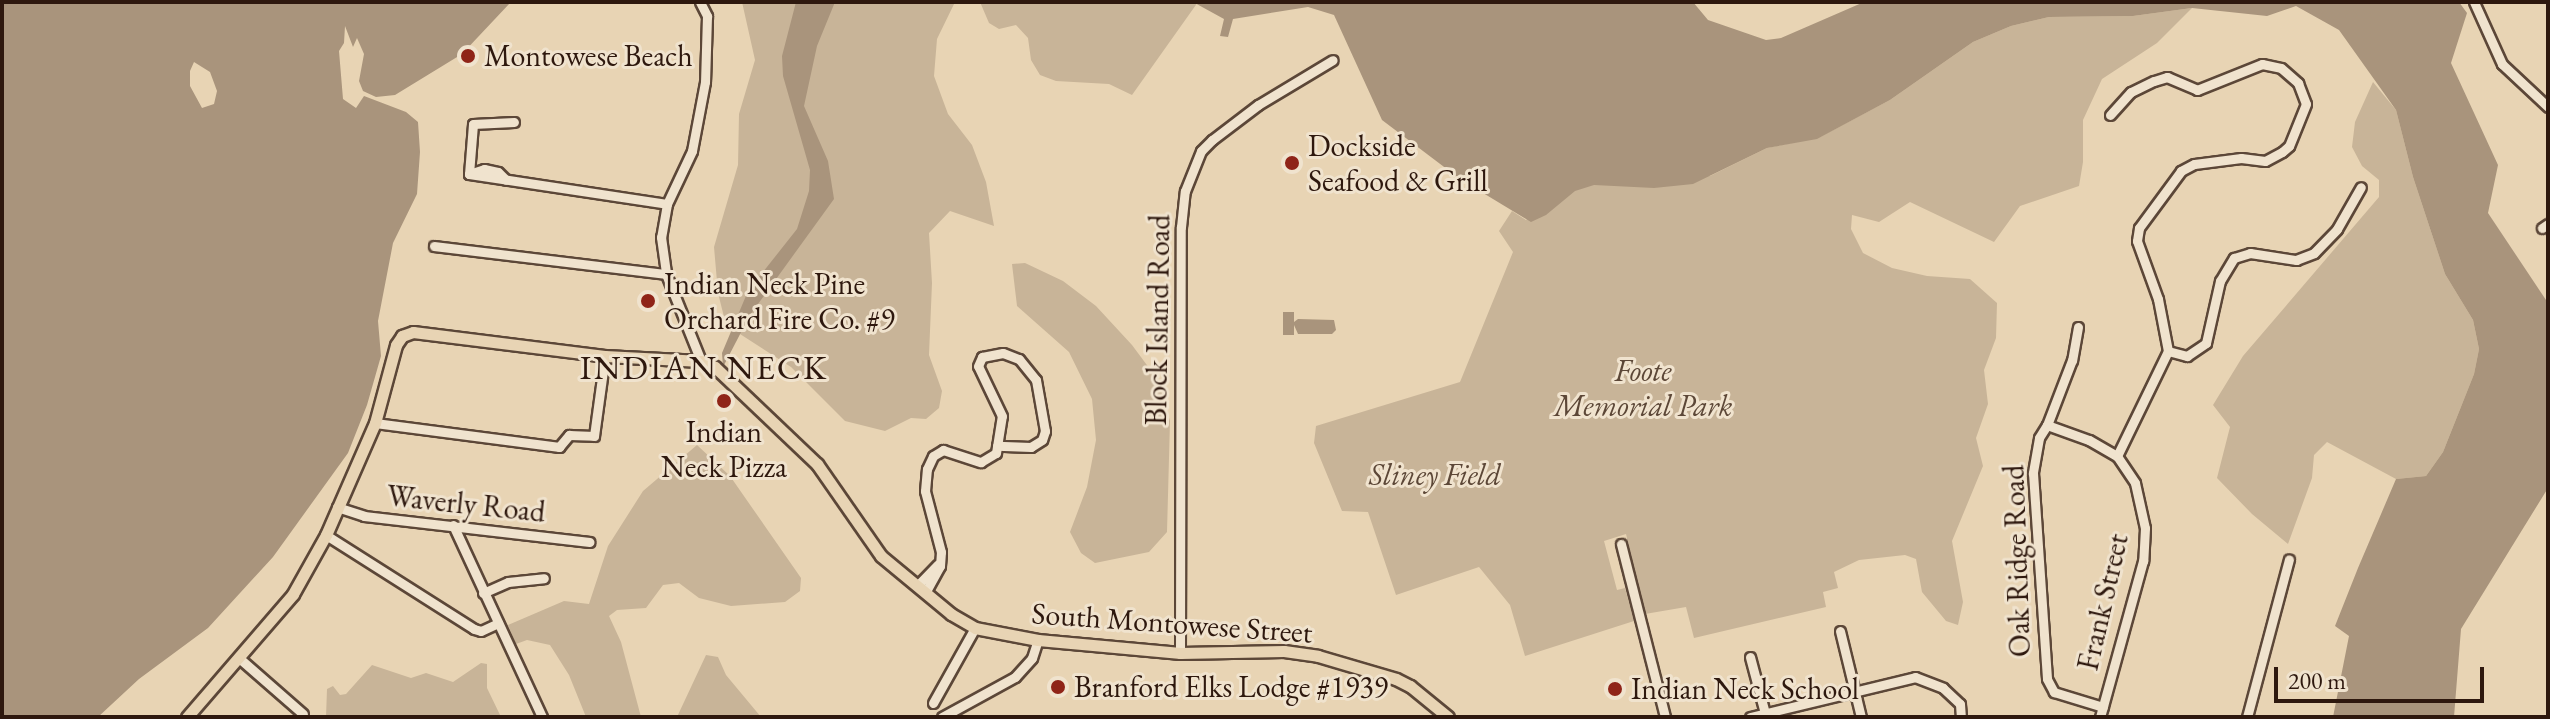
<!DOCTYPE html>
<style>
body{margin:0}
#map{position:relative;width:2550px;height:719px;overflow:hidden;background:#e8d4b4;font-family:"EB Garamond",serif}
div>[style]{position:absolute}
[style*='--x']{left:calc(var(--x)*1px);top:calc(var(--y)*1px);width:calc(var(--w)*1px);rotate:calc(var(--a)*1deg)}
.green>*{inset:0;background:#c8b498}
.water>*{inset:0;background:#a9947c}
.roads{filter:drop-shadow(2px 0 #5c4738) drop-shadow(-2px 0 #5c4738) drop-shadow(0 2px #5c4738) drop-shadow(0 -2px #5c4738)}
.minor>*{height:9px;margin:-4.5px;padding:0 4.5px;transform-origin:4.5px;border-radius:4.5px;background:#f0e3ce}
.major>*{height:11px;margin:-5.5px;padding:0 5.5px;transform-origin:5.5px;border-radius:5.5px;background:#e8d4b4}
.dots>*{width:22px;height:22px;translate:-50% -50%;box-sizing:border-box;border:4px solid #f0e3ce;border-radius:50%}
span{translate:-50% -50%;white-space:nowrap;text-align:center;line-height:1.15;-webkit-text-stroke:6px #f0e3ce;paint-order:stroke}
.poi-label{font-size:30px;color:#2e180e}
.left{translate:0 -50%;text-align:left}
.street-label{font-size:30px;color:#2e180e}
.park-label{font-size:30px;color:#5c4737;font-style:italic}
.quarter-label{font-size:34px;color:#2e180e;letter-spacing:2px}
.frame{position:absolute;inset:0;border:4px solid #2e180e;pointer-events:none}
.scale{position:absolute;left:2274px;top:667px;width:210px;height:36px;box-sizing:border-box;border:4px solid #2e180e;border-top:0;padding-left:10px;font-size:24px;line-height:28px;white-space:nowrap;color:#2e180e;-webkit-text-stroke:6px #f0e3ce;paint-order:stroke}
</style>
<div id="map">
<div class="green">
<i style="clip-path:polygon(742px 2px,955px 2px,937px 39px,934px 76px,948px 114px,972px 145px,986px 182px,994px 226px,950px 211px,929px 233px,932px 283px,929px 355px,942px 391px,939px 408px,926px 419px,911px 418px,885px 431px,845px 421px,791px 367px,726px 325px,718px 293px,714px 247px,738px 165px,739px 114px,755px 60px)"></i>
<i style="clip-path:polygon(980px 2px,1198px 2px,1132px 95px,1109px 84px,1056px 81px,1040px 75px,1031px 60px,1028px 38px,1016px 25px,999px 29px,989px 23px)"></i>
<i style="clip-path:polygon(2192px 8px,2157px 43px,2102px 79px,2083px 120px,2083px 162px,2079px 186px,2020px 206px,1994px 242px,1910px 202px,1879px 222px,1852px 215px,1851px 229px,1863px 253px,1892px 268px,1927px 276px,1970px 279px,1997px 303px,1996px 338px,1984px 370px,1988px 404px,1976px 438px,1983px 466px,1952px 541px,1963px 602px,1958px 625px,1946px 621px,1922px 592px,1916px 559px,1905px 555px,1859px 560px,1834px 572px,1838px 588px,1823px 592px,1826px 607px,1694px 638px,1686px 607px,1645px 614px,1626px 534px,1604px 541px,1617px 590px,1625px 588px,1634px 621px,1525px 656px,1510px 605px,1479px 567px,1396px 595px,1368px 512px,1342px 511px,1314px 443px,1316px 426px,1460px 382px,1513px 252px,1499px 231px,1512px 211px,1526px 220px,1574px 177px,1710px 176px,1767px 148px,1820px 137px,1890px 100px,1973px 42px,2011px 26px,2049px 17px,2133px 16px)"></i>
<i style="clip-path:polygon(2373px 82px,2396px 110px,2413px 177px,2445px 274px,2473px 320px,2479px 349px,2474px 374px,2443px 452px,2426px 476px,2396px 479px,2327px 442px,2314px 455px,2312px 478px,2288px 544px,2252px 514px,2217px 478px,2230px 427px,2213px 405px,2243px 356px,2379px 197px,2379px 180px,2362px 166px,2352px 147px,2355px 122px)"></i>
<i style="clip-path:polygon(1025px 263px,1063px 281px,1096px 306px,1132px 345px,1158px 380px,1170px 421px,1167px 532px,1149px 552px,1095px 563px,1081px 553px,1070px 532px,1087px 487px,1096px 440px,1092px 399px,1069px 352px,1017px 306px,1012px 264px)"></i>
<i style="clip-path:polygon(697px 445px,730px 476px,801px 578px,800px 591px,785px 602px,731px 606px,699px 598px,679px 583px,663px 585px,646px 608px,617px 610px,609px 616px,621px 642px,641px 717px,586px 717px,569px 675px,550px 645px,527px 640px,516px 644px,508px 625px,564px 601px,589px 604px,608px 546px,643px 491px)"></i>
<i style="clip-path:polygon(706px 655px,718px 657px,726px 675px,761px 717px,677px 717px)"></i>
<i style="clip-path:polygon(481px 663px,487px 664px,487px 688px,501px 717px,326px 717px,327px 689px,333px 686px,340px 695px,346px 694px,372px 665px,411px 678px,426px 673px,453px 682px)"></i>
</div>
<div class="water">
<i style="clip-path:polygon(evenodd,2px 2px,511px 2px,462px 54px,395px 95px,376px 97px,363px 91px,359px 81px,364px 54px,357px 38px,353px 47px,345px 26px,344px 43px,339px 51px,343px 99px,356px 108px,364px 96px,406px 112px,418px 122px,420px 152px,417px 194px,393px 243px,378px 321px,381px 356px,367px 405px,348px 453px,273px 557px,208px 628px,139px 679px,98px 717px,2px 717px,2px 2px,194px 62px,210px 72px,217px 91px,214px 104px,202px 108px,190px 86px,190px 71px,194px 62px)"></i>
<i style="clip-path:polygon(796px 2px,835px 2px,817px 46px,804px 106px,828px 161px,834px 199px,750px 315px,723px 367px,722px 353px,748px 291px,797px 229px,809px 191px,810px 170px,783px 76px,782px 56px)"></i>
<i style="clip-path:polygon(1193px 2px,1693px 2px,1708px 20px,1766px 40px,1781px 38px,1864px 2px,2459px 2px,2467px 13px,2451px 63px,2498px 165px,2488px 213px,2548px 303px,2548px 488px,2461px 629px,2454px 717px,2333px 717px,2349px 636px,2335px 626px,2358px 568px,2396px 479px,2426px 476px,2443px 452px,2474px 374px,2479px 349px,2473px 320px,2445px 274px,2413px 177px,2396px 110px,2339px 30px,2296px 6px,2267px 16px,2192px 8px,2133px 16px,2049px 17px,2011px 26px,1973px 42px,1890px 100px,1817px 139px,1767px 148px,1693px 184px,1654px 188px,1594px 185px,1575px 191px,1546px 215px,1531px 222px,1460px 179px,1382px 120px,1334px 15px,1308px 7px,1233px 19px,1228px 37px,1220px 36px,1224px 19px)"></i>
<i style="clip-path:polygon(1283px 312px,1294px 312px,1294px 322px,1298px 319px,1334px 320px,1336px 330px,1332px 334px,1298px 334px,1294px 325px,1294px 335px,1283px 335px)"></i>
</div>
<div class="roads">
<div class="minor">
<i style="--x:700;--y:2;--w:16;--a:63"></i>
<i style="--x:707;--y:16;--w:66;--a:91.7"></i>
<i style="--x:705;--y:82;--w:70;--a:100.7"></i>
<i style="--x:692;--y:151;--w:59;--a:115.3"></i>
<i style="--x:667;--y:204;--w:34;--a:100"></i>
<i style="--x:661;--y:237;--w:37;--a:82"></i>
<i style="--x:666;--y:274;--w:94;--a:68.1"></i>
<i style="--x:2474;--y:2;--w:68;--a:65.7"></i>
<i style="--x:2502;--y:64;--w:63;--a:43.1"></i>
<i style="--x:2110;--y:115;--w:31;--a:-48"></i>
<i style="--x:2131;--y:92;--w:25;--a:-26"></i>
<i style="--x:2154;--y:81;--w:14;--a:-17"></i>
<i style="--x:2167;--y:77;--w:33;--a:23"></i>
<i style="--x:2197;--y:90;--w:70;--a:-21.8"></i>
<i style="--x:2262;--y:64;--w:19;--a:12"></i>
<i style="--x:2281;--y:68;--w:23;--a:41"></i>
<i style="--x:2298;--y:83;--w:22;--a:69"></i>
<i style="--x:2306;--y:104;--w:45;--a:112"></i>
<i style="--x:2289;--y:146;--w:9;--a:139"></i>
<i style="--x:2282;--y:152;--w:19;--a:152"></i>
<i style="--x:2265;--y:161;--w:24;--a:-173"></i>
<i style="--x:2241;--y:158;--w:47;--a:172.7"></i>
<i style="--x:2194;--y:164;--w:15;--a:152"></i>
<i style="--x:2181;--y:171;--w:71;--a:126.4"></i>
<i style="--x:2139;--y:228;--w:13;--a:99"></i>
<i style="--x:2137;--y:241;--w:62;--a:70.1"></i>
<i style="--x:2158;--y:299;--w:53;--a:79.1"></i>
<i style="--x:2168;--y:351;--w:117;--a:115.9"></i>
<i style="--x:469;--y:174;--w:200;--a:8.6"></i>
<i style="--x:469;--y:174;--w:50;--a:-85.4"></i>
<i style="--x:473;--y:124;--w:41;--a:-2.8"></i>
<i style="--x:469;--y:174;--w:16;--a:-18"></i>
<i style="--x:484;--y:169;--w:14;--a:12"></i>
<i style="--x:498;--y:172;--w:11;--a:45"></i>
<i style="--x:2542;--y:228;--w:7;--a:-34"></i>
<i style="--x:434;--y:246;--w:234;--a:6.9"></i>
<i style="--x:2078;--y:327;--w:34;--a:100"></i>
<i style="--x:2072;--y:360;--w:70;--a:111"></i>
<i style="--x:2047;--y:425;--w:45;--a:19.7"></i>
<i style="--x:2089;--y:440;--w:32;--a:30"></i>
<i style="--x:2117;--y:456;--w:32;--a:56"></i>
<i style="--x:2135;--y:483;--w:46;--a:77.5"></i>
<i style="--x:2145;--y:528;--w:33;--a:93"></i>
<i style="--x:2143;--y:561;--w:162;--a:105.4"></i>
<i style="--x:2168;--y:351;--w:20;--a:15"></i>
<i style="--x:2187;--y:356;--w:23;--a:-34"></i>
<i style="--x:2206;--y:343;--w:64;--a:-77.3"></i>
<i style="--x:2220;--y:281;--w:27;--a:-59"></i>
<i style="--x:2234;--y:258;--w:17;--a:-17"></i>
<i style="--x:2250;--y:253;--w:47;--a:8.7"></i>
<i style="--x:2296;--y:260;--w:19;--a:-21"></i>
<i style="--x:2314;--y:253;--w:33;--a:-46"></i>
<i style="--x:2337;--y:229;--w:48;--a:-60.3"></i>
<i style="--x:375;--y:423;--w:186;--a:7.4"></i>
<i style="--x:559;--y:447;--w:16;--a:-50"></i>
<i style="--x:569;--y:435;--w:25;--a:2"></i>
<i style="--x:594;--y:436;--w:81;--a:-82.2"></i>
<i style="--x:2047;--y:425;--w:15;--a:122"></i>
<i style="--x:2039;--y:438;--w:36;--a:100"></i>
<i style="--x:2033;--y:473;--w:206;--a:86.1"></i>
<i style="--x:2047;--y:679;--w:15;--a:62"></i>
<i style="--x:2054;--y:692;--w:51;--a:17"></i>
<i style="--x:337;--y:507;--w:28;--a:18"></i>
<i style="--x:364;--y:516;--w:227;--a:6.6"></i>
<i style="--x:453;--y:525;--w:212;--a:65.1"></i>
<i style="--x:326;--y:535;--w:175;--a:32.4"></i>
<i style="--x:474;--y:629;--w:7;--a:16"></i>
<i style="--x:481;--y:631;--w:19;--a:-25"></i>
<i style="--x:1621;--y:544;--w:179;--a:75.7"></i>
<i style="--x:917;--y:586;--w:30;--a:-46"></i>
<i style="--x:483;--y:593;--w:27;--a:-24"></i>
<i style="--x:508;--y:582;--w:36;--a:-6"></i>
<i style="--x:925;--y:593;--w:31;--a:-61"></i>
<i style="--x:940;--y:566;--w:14;--a:-86"></i>
<i style="--x:941;--y:552;--w:63;--a:-104.7"></i>
<i style="--x:925;--y:491;--w:22;--a:-85"></i>
<i style="--x:927;--y:469;--w:14;--a:-65"></i>
<i style="--x:933;--y:456;--w:12;--a:-31"></i>
<i style="--x:943;--y:450;--w:40;--a:18"></i>
<i style="--x:981;--y:462;--w:17;--a:-31"></i>
<i style="--x:996;--y:453;--w:37;--a:-81"></i>
<i style="--x:1002;--y:416;--w:55;--a:-115.6"></i>
<i style="--x:978;--y:366;--w:10;--a:-66"></i>
<i style="--x:982;--y:357;--w:21;--a:-11"></i>
<i style="--x:1003;--y:353;--w:17;--a:21"></i>
<i style="--x:1019;--y:359;--w:27;--a:51"></i>
<i style="--x:1036;--y:380;--w:52;--a:80"></i>
<i style="--x:1045;--y:431;--w:9;--a:108"></i>
<i style="--x:1042;--y:440;--w:13;--a:148"></i>
<i style="--x:1031;--y:447;--w:34;--a:-178"></i>
<i style="--x:1840;--y:631;--w:89;--a:76.3"></i>
<i style="--x:1180;--y:653;--w:426;--a:-89.9"></i>
<i style="--x:1181;--y:227;--w:36;--a:-84"></i>
<i style="--x:1185;--y:191;--w:43;--a:-68.2"></i>
<i style="--x:1201;--y:151;--w:16;--a:-45"></i>
<i style="--x:1212;--y:140;--w:58;--a:-37.3"></i>
<i style="--x:1258;--y:105;--w:87;--a:-31"></i>
<i style="--x:1750;--y:657;--w:62;--a:75.1"></i>
<i style="--x:239;--y:658;--w:85;--a:41.2"></i>
<i style="--x:933;--y:703;--w:86;--a:-60.8"></i>
<i style="--x:942;--y:717;--w:83;--a:-28.7"></i>
<i style="--x:1015;--y:677;--w:25;--a:-48"></i>
<i style="--x:1032;--y:658;--w:19;--a:-72"></i>
<i style="--x:1750;--y:717;--w:170;--a:-13.6"></i>
<i style="--x:1915;--y:677;--w:30;--a:21"></i>
<i style="--x:1943;--y:688;--w:23;--a:43"></i>
<i style="--x:1960;--y:704;--w:13;--a:86"></i>
<i style="--x:2247;--y:717;--w:163;--a:-75.1"></i>
</div>
<div class="major">
<i style="--x:187;--y:717;--w:162;--a:-49.2"></i>
<i style="--x:293;--y:594;--w:68;--a:-60.8"></i>
<i style="--x:326;--y:535;--w:122;--a:-66.4"></i>
<i style="--x:375;--y:423;--w:81;--a:-74.9"></i>
<i style="--x:396;--y:345;--w:11;--a:-56"></i>
<i style="--x:402;--y:336;--w:12;--a:-20"></i>
<i style="--x:413;--y:332;--w:193;--a:7.1"></i>
<i style="--x:605;--y:356;--w:96;--a:3"></i>
<i style="--x:701;--y:361;--w:15;--a:23"></i>
<i style="--x:715;--y:367;--w:141;--a:43.6"></i>
<i style="--x:817;--y:464;--w:112;--a:55.2"></i>
<i style="--x:881;--y:556;--w:91;--a:39.6"></i>
<i style="--x:951;--y:614;--w:28;--a:30"></i>
<i style="--x:975;--y:628;--w:64;--a:10.8"></i>
<i style="--x:1038;--y:640;--w:143;--a:5.2"></i>
<i style="--x:1180;--y:653;--w:104;--a:-1.1"></i>
<i style="--x:1284;--y:651;--w:34;--a:8"></i>
<i style="--x:1318;--y:656;--w:81;--a:16.4"></i>
<i style="--x:1396;--y:679;--w:16;--a:27"></i>
<i style="--x:1410;--y:686;--w:49;--a:39.2"></i>
</div>
</div>
<div class="dots">
<i style="left:468px;top:56px;background:#8f2418"></i>
<i style="left:1292px;top:163px;background:#8f2418"></i>
<i style="left:648px;top:301px;background:#8f2418"></i>
<i style="left:724px;top:401px;background:#8f2418"></i>
<i style="left:1058px;top:687px;background:#8f2418"></i>
<i style="left:1615px;top:689px;background:#8f2418"></i>
</div>
<div class="poi-label">
<span class="left" style="left:484px;top:56px">Montowese Beach</span>
<span class="left" style="left:1308px;top:163px">Dockside<br>Seafood &amp; Grill</span>
<span class="left" style="left:664px;top:301px">Indian Neck Pine<br>Orchard Fire Co. #9</span>
<span style="left:724px;top:449px">Indian<br>Neck Pizza</span>
<span class="left" style="left:1074px;top:687px">Branford Elks Lodge #1939</span>
<span class="left" style="left:1631px;top:689px">Indian Neck School</span>
</div>
<div class="street-label">
<span style="left:1158px;top:320px;rotate:-89deg">Block Island Road</span>
<span style="left:466px;top:504px;rotate:6deg">Waverly Road</span>
<span style="left:2017px;top:561px;rotate:-92deg">Oak Ridge Road</span>
<span style="left:2103px;top:602px;rotate:-77deg">Frank Street</span>
<span style="left:1172px;top:623px;rotate:4deg">South Montowese Street</span>
</div>
<div class="park-label">
<span style="left:1643px;top:388px">Foote<br>Memorial Park</span>
<span style="left:1435px;top:475px">Sliney Field</span>
</div>
<div class="quarter-label">
<span style="left:704px;top:368px">INDIAN NECK</span>
</div>
<div class="frame"></div>
<div class="scale">200 m</div>
</div>
